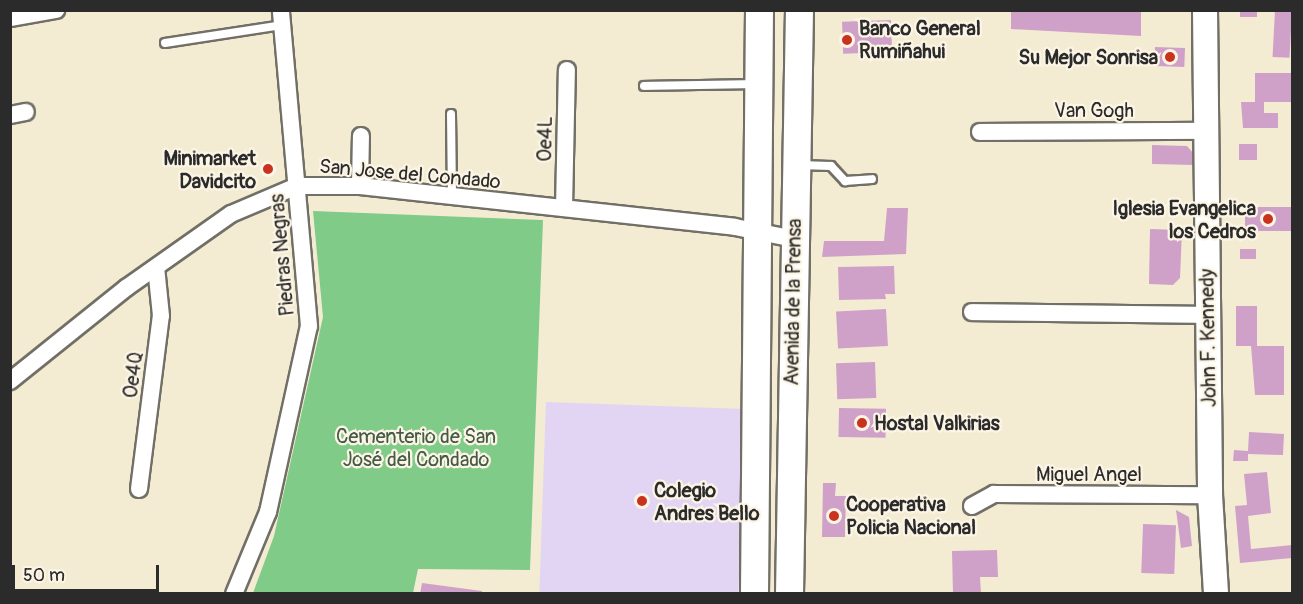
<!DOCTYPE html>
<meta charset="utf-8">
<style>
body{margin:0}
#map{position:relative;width:1303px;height:604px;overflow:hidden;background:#f3ecd3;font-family:Pangolin,sans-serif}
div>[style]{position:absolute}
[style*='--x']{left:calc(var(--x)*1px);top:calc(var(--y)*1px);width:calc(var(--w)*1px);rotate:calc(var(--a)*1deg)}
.built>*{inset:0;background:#e2d4f3;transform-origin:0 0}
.green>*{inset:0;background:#80cb88}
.building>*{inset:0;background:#cfa1c8;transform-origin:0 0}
.roads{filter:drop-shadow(2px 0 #716f66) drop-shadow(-2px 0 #716f66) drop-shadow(0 2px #716f66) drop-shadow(0 -2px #716f66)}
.service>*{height:8px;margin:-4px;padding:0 4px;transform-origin:4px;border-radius:4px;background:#fff}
.minor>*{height:16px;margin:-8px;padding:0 8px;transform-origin:8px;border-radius:8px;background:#fff}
.secondary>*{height:24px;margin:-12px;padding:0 12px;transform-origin:12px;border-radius:12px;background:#fff}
.primary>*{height:27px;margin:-13.5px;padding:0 13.5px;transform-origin:13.5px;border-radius:13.5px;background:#fff}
.dots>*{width:16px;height:16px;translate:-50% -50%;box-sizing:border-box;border:3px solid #fcf5e5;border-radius:50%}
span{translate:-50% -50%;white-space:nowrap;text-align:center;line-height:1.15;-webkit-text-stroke:4.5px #fcf5e5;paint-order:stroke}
.poi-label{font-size:20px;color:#2b2b2b;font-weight:700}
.left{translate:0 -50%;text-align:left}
.right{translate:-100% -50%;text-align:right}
.street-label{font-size:20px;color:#2b2b2b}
.park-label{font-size:20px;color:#445b47}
.frame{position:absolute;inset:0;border:12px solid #2b2b2b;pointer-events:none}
.scale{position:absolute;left:12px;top:565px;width:147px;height:27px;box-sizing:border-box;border:3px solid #2b2b2b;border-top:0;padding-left:8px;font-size:18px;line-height:21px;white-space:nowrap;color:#2b2b2b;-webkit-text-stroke:4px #fcf5e5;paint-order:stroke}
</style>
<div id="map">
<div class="built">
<i style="left:546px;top:402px;width:199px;height:192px;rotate:2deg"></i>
</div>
<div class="green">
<i style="clip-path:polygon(313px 211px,543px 220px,530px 570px,418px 569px,413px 593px,253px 593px,274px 536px,323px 317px)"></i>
</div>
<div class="building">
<i style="clip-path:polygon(1011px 10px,1141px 10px,1141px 36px,1011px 29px)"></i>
<i style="left:1275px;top:10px;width:17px;height:47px;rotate:3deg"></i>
<i style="left:1240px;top:11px;width:17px;height:6px"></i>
<i style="left:891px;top:20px;width:32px;height:49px;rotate:88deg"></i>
<i style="left:1155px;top:47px;width:30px;height:19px;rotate:2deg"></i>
<i style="clip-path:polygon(1255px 73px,1292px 73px,1292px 102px,1264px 102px,1264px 113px,1278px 113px,1278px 128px,1243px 128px,1241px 102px,1255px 102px)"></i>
<i style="left:1239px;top:144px;width:18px;height:16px"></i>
<i style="clip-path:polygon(1152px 145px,1187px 146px,1194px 154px,1194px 165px,1152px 164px)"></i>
<i style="left:1245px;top:207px;width:47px;height:24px"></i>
<i style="clip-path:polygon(887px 208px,908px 208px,906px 254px,822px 257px,824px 241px,884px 241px)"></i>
<i style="clip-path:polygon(1150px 229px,1182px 230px,1180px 278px,1173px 285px,1149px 284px)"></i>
<i style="left:1240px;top:249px;width:16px;height:10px"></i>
<i style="clip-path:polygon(894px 266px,895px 294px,885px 294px,886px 299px,839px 300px,838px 267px)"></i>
<i style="clip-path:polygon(1236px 306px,1257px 306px,1257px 346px,1284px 346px,1284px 395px,1255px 395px,1251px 346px,1236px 346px)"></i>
<i style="left:886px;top:309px;width:37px;height:50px;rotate:87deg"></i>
<i style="left:875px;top:362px;width:36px;height:39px;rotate:88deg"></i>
<i style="left:839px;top:408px;width:47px;height:29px;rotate:1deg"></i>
<i style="clip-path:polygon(1249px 432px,1284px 434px,1283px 455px,1248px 454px,1248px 461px,1233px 461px,1234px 450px,1248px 451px)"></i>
<i style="clip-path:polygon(1267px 472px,1271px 513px,1248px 516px,1251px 549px,1292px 545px,1292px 558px,1240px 563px,1235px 506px,1247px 505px,1244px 474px)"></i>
<i style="clip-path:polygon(823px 483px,836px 483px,835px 496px,846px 496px,845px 537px,822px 537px)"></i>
<i style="clip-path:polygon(1176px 510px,1189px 517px,1192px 546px,1181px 548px)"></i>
<i style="left:1143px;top:524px;width:33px;height:49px;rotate:2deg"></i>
<i style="clip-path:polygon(997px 550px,998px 577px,980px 577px,981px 594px,953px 594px,952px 551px)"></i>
<i style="clip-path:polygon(422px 583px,482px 591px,482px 594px,420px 594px)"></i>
</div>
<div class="roads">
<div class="service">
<i style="--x:165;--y:43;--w:118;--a:-8.7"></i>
<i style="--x:644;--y:86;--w:110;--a:-1"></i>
<i style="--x:451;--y:114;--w:83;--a:89.3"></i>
<i style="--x:799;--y:165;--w:32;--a:2"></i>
<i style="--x:831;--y:166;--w:21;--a:47"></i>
<i style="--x:845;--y:181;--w:27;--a:-4"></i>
</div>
<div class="minor">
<i style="--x:10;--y:18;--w:47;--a:-9.9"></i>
<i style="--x:10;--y:115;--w:16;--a:-11"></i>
<i style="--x:980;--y:132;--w:227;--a:-0.3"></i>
<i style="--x:360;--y:186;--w:50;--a:-88.9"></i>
<i style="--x:564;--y:208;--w:138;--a:-88.8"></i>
<i style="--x:972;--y:312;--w:235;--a:0.7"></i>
<i style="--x:10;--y:381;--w:149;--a:-38.7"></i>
<i style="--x:126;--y:288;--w:128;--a:-35.2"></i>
<i style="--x:231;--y:214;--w:72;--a:-23"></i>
<i style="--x:297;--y:186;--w:63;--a:0"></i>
<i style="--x:360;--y:186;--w:377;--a:6.2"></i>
<i style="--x:735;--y:227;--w:60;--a:11.5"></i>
<i style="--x:139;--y:489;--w:174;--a:-82.8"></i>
<i style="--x:161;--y:316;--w:49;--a:-95.8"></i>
<i style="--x:972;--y:506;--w:25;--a:-29"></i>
<i style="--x:994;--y:494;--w:216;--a:0.3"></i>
<i style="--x:234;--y:594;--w:89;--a:-67.5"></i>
<i style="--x:268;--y:512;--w:190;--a:-77.6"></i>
<i style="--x:309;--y:326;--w:317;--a:-95.1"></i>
</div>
<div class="secondary">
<i style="--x:1205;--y:10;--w:485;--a:89.4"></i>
<i style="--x:1210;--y:495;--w:99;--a:86.5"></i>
</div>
<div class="primary">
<i style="--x:754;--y:594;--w:584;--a:-89.51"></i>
<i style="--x:789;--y:594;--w:584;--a:-89.02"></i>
</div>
</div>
<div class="dots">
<i style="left:847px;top:40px;background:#c8321e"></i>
<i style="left:1170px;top:57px;background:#c8321e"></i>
<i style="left:268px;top:169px;background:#c8321e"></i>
<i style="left:1268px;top:219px;background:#c8321e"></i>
<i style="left:862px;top:423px;background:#c8321e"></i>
<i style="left:642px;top:501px;background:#c8321e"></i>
<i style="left:834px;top:516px;background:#c8321e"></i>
</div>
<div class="poi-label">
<span class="left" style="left:859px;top:40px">Banco General<br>Rumiñahui</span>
<span class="right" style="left:1158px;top:57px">Su Mejor Sonrisa</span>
<span class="right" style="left:256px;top:170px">Minimarket<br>Davidcito</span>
<span class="right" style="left:1256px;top:220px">Iglesia Evangelica<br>los Cedros</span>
<span class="left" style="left:874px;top:423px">Hostal Valkirias</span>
<span class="left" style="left:654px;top:502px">Colegio<br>Andres Bello</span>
<span class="left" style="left:846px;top:516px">Cooperativa<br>Policia Nacional</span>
</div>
<div class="street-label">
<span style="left:1094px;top:110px">Van Gogh</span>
<span style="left:545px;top:139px;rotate:-89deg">Oe4L</span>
<span style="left:410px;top:174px;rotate:5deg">San Jose del Condado</span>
<span style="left:282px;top:255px;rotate:-95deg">Piedras Negras</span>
<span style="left:793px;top:302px;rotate:-89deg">Avenida de la Prensa</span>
<span style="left:1208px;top:338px;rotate:-91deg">John F. Kennedy</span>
<span style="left:133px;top:375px;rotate:-83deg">Oe4Q</span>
<span style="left:1089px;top:474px">Miguel Angel</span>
</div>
<div class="park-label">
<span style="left:416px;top:448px">Cementerio de San<br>José del Condado</span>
</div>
<div class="frame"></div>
<div class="scale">50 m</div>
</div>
